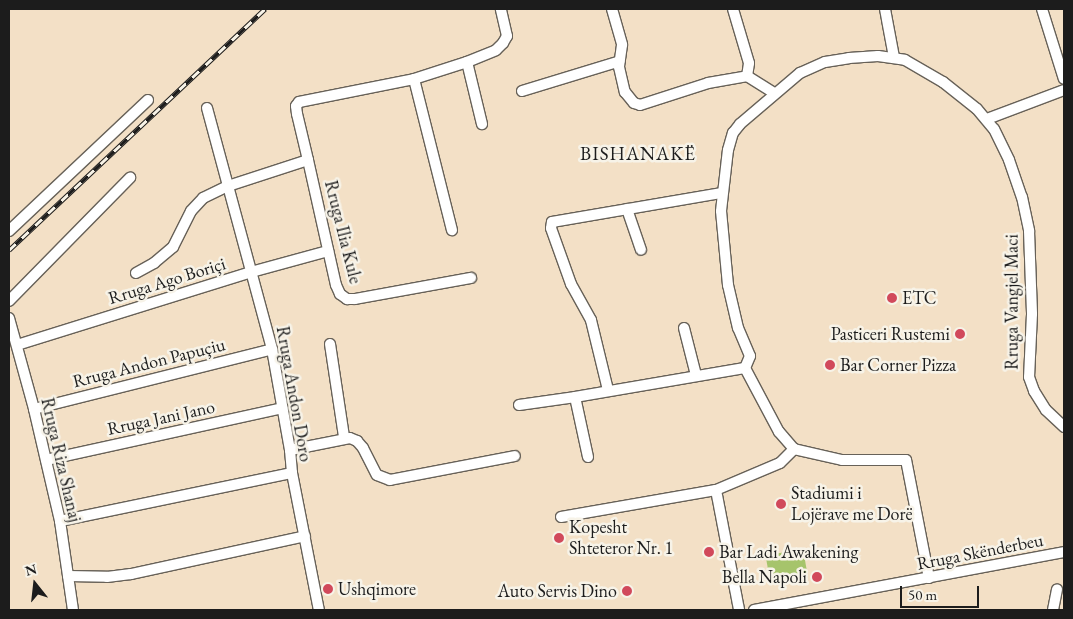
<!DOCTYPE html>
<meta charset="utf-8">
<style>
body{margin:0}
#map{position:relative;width:1073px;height:619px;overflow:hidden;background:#f3e0c6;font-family:"EB Garamond",serif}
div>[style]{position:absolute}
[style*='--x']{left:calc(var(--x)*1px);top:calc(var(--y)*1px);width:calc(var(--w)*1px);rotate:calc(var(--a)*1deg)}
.green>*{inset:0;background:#a6c46b;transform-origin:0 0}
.roads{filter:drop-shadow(1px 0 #676158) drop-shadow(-1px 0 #676158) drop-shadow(0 1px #676158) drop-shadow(0 -1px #676158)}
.minor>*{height:10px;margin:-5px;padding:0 5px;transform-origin:5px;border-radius:5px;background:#fff}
.rail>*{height:5px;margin-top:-2.5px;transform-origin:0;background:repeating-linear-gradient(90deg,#f7f3e8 0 9px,#1c1c1c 0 18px);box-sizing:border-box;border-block:1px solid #1c1c1c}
.dots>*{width:14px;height:14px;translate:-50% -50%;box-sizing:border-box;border:2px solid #f7f3e8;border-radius:50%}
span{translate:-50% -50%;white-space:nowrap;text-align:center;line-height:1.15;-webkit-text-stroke:5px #f7f3e8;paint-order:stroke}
.street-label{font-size:18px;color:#1c1c1c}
.poi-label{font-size:18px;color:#1c1c1c}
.left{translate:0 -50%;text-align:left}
.right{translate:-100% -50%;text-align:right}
.neighbourhood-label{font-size:19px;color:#1c1c1c;letter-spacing:1px}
.frame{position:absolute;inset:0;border:10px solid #1c1c1c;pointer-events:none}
.north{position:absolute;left:10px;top:559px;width:50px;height:50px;-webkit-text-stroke:4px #f7f3e8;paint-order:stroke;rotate:344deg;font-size:14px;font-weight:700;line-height:20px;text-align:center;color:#1c1c1c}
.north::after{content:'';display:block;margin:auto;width:18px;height:22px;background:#1c1c1c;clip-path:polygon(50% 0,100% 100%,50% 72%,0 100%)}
.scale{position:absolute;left:900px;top:586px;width:79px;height:22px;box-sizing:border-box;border:2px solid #1c1c1c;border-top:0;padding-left:6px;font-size:15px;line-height:18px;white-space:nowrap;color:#1c1c1c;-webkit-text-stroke:4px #f7f3e8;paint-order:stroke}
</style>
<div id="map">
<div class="green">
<i style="left:803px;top:549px;width:29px;height:38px;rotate:80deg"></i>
</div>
<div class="roads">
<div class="minor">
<i style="--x:612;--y:9;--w:37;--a:74"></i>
<i style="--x:622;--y:45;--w:22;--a:98"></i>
<i style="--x:619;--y:67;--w:26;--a:77"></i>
<i style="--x:625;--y:92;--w:14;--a:51"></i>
<i style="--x:634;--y:103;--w:6;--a:18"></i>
<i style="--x:640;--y:105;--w:71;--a:-17.9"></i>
<i style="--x:708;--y:83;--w:40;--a:-10"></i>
<i style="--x:747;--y:76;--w:13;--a:-81"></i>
<i style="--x:749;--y:63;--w:56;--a:-106.5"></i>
<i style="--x:885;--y:9;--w:49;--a:79.4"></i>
<i style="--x:1042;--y:9;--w:73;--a:72.6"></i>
<i style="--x:467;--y:62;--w:64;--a:76.4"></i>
<i style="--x:747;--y:76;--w:32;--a:32"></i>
<i style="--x:414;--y:79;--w:156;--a:75.9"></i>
<i style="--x:522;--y:91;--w:102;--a:-17"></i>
<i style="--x:207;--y:108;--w:250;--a:74.9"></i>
<i style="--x:272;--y:349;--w:103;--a:79.9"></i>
<i style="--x:290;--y:450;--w:23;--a:85"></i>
<i style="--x:292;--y:473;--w:140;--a:78.9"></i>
<i style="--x:987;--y:119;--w:82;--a:-20.6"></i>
<i style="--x:308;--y:160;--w:47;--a:-103.4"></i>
<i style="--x:297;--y:114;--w:8;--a:-97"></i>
<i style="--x:296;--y:106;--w:5;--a:-53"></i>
<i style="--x:299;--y:102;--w:117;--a:-11.3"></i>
<i style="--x:414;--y:79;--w:56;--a:-17.8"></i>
<i style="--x:467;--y:62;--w:31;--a:-22"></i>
<i style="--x:496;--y:50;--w:10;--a:-45"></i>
<i style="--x:503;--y:43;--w:8;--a:-60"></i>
<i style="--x:507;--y:36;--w:28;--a:-103"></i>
<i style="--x:627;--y:209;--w:43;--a:71.1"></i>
<i style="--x:9;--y:231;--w:191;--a:-43.3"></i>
<i style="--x:136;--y:273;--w:21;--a:-29"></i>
<i style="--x:154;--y:263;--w:25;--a:-40"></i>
<i style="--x:173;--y:247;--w:40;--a:-63.4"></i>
<i style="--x:191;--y:211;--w:18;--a:-47"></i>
<i style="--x:203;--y:198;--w:28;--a:-26"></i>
<i style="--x:228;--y:186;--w:84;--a:-18"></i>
<i style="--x:308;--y:160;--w:128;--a:77.4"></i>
<i style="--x:336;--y:285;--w:10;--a:66"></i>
<i style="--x:340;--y:294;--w:9;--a:36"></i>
<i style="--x:347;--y:299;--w:8;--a:0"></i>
<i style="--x:355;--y:299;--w:118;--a:-10.3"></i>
<i style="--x:9;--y:301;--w:173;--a:-45.5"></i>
<i style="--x:9;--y:318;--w:94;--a:74.6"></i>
<i style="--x:34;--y:409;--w:115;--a:76.9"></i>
<i style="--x:60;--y:521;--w:90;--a:81.7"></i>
<i style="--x:684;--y:328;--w:49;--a:75.7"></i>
<i style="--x:330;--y:344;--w:94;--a:81.4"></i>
<i style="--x:17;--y:345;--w:245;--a:-17.3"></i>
<i style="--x:251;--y:272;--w:80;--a:-15.3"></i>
<i style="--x:608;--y:390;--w:72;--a:-103.7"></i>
<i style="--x:591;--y:320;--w:41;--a:-119.1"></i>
<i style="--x:571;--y:284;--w:59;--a:-109.7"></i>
<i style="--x:551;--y:228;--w:6;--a:-81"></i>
<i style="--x:552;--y:222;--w:171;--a:-9.7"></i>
<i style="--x:519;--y:405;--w:57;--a:-8.1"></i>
<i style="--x:34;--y:409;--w:245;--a:-14.1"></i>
<i style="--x:290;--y:450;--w:61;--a:-11.3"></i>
<i style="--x:350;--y:438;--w:8;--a:23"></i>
<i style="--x:357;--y:441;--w:9;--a:49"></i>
<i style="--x:363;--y:448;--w:30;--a:63"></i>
<i style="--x:377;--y:475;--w:14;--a:21"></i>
<i style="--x:390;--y:480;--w:127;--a:-10.9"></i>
<i style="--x:588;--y:457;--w:61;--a:-102.2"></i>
<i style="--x:575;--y:397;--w:172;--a:-9.7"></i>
<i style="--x:46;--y:460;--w:242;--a:-12.4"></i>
<i style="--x:716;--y:490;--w:122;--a:79.1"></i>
<i style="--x:561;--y:517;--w:157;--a:-9.9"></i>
<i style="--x:716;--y:490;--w:69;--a:-22.9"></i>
<i style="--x:780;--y:463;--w:20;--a:-45"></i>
<i style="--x:60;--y:521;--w:237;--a:-11.7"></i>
<i style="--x:68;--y:576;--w:39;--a:1"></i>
<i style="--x:107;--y:577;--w:24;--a:-7"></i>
<i style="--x:131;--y:574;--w:178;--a:-12.3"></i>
<i style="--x:929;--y:578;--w:120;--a:-101"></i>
<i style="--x:906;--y:460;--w:64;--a:180"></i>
<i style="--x:842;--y:460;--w:49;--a:-167.1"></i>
<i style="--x:794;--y:449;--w:23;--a:-131"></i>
<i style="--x:779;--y:432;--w:72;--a:-118"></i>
<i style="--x:745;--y:368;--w:13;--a:-67"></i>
<i style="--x:750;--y:356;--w:30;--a:-113"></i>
<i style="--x:738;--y:328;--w:44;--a:-103.1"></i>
<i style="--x:728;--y:285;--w:74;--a:-95.4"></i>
<i style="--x:721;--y:211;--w:61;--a:-83.5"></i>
<i style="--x:728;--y:150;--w:18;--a:-74"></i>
<i style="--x:733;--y:133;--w:11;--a:-52"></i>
<i style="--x:740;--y:124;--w:79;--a:-40.4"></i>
<i style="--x:800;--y:73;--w:27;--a:-24"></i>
<i style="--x:825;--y:62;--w:24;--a:-9"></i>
<i style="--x:849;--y:58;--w:29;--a:-4"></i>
<i style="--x:878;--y:56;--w:27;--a:8"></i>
<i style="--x:905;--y:60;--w:44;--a:30.1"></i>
<i style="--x:943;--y:82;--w:43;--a:38.5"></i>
<i style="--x:977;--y:109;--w:26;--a:50"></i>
<i style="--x:994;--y:129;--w:34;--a:64"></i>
<i style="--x:1009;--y:160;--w:39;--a:71"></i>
<i style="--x:1022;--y:197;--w:35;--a:78"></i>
<i style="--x:1029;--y:231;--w:83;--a:87.9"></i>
<i style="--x:1032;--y:314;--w:63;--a:92.7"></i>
<i style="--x:1029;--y:377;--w:15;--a:70"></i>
<i style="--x:1034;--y:391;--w:22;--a:58"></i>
<i style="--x:1046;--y:410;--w:25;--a:43"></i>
<i style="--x:754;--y:610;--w:315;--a:-10.6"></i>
<i style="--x:1053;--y:610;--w:21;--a:-79"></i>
</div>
</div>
<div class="rail">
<i style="--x:9;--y:250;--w:352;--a:-43.3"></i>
</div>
<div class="dots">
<i style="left:892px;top:298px;background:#d1495b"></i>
<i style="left:960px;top:334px;background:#d1495b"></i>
<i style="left:830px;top:365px;background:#d1495b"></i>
<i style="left:781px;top:504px;background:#d1495b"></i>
<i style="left:559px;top:538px;background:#d1495b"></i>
<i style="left:709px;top:552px;background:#d1495b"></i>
<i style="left:817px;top:577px;background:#d1495b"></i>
<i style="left:328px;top:589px;background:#d1495b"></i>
<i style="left:627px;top:591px;background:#d1495b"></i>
</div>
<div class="street-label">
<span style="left:343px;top:232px;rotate:76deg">Rruga Ilia Kule</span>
<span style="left:167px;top:281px;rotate:-17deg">Rruga Ago Boriçi</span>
<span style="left:1012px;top:302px;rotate:-90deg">Rruga Vangjel Maci</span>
<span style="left:149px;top:363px;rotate:-14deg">Rruga Andon Papuçiu</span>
<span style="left:294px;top:394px;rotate:80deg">Rruga Andon Doro</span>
<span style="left:161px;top:418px;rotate:-12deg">Rruga Jani Jano</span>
<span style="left:61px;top:460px;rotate:77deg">Rruga Riza Shanaj</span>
<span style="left:980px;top:552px;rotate:-11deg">Rruga Skënderbeu</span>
</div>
<div class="poi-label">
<span class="left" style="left:902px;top:298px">ETC</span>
<span class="right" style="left:950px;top:334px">Pasticeri Rustemi</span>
<span class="left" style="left:840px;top:365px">Bar Corner Pizza</span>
<span class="left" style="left:791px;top:504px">Stadiumi i<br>Lojërave me Dorë</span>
<span class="left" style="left:569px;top:538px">Kopesht<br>Shteteror Nr. 1</span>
<span class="left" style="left:719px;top:552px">Bar Ladi Awakening</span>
<span class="right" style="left:807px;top:577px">Bella Napoli</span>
<span class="left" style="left:338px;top:589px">Ushqimore</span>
<span class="right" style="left:617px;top:591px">Auto Servis Dino</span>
</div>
<div class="neighbourhood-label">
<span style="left:638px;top:154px">BISHANAKË</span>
</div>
<div class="frame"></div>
<div class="north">N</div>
<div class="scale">50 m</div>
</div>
